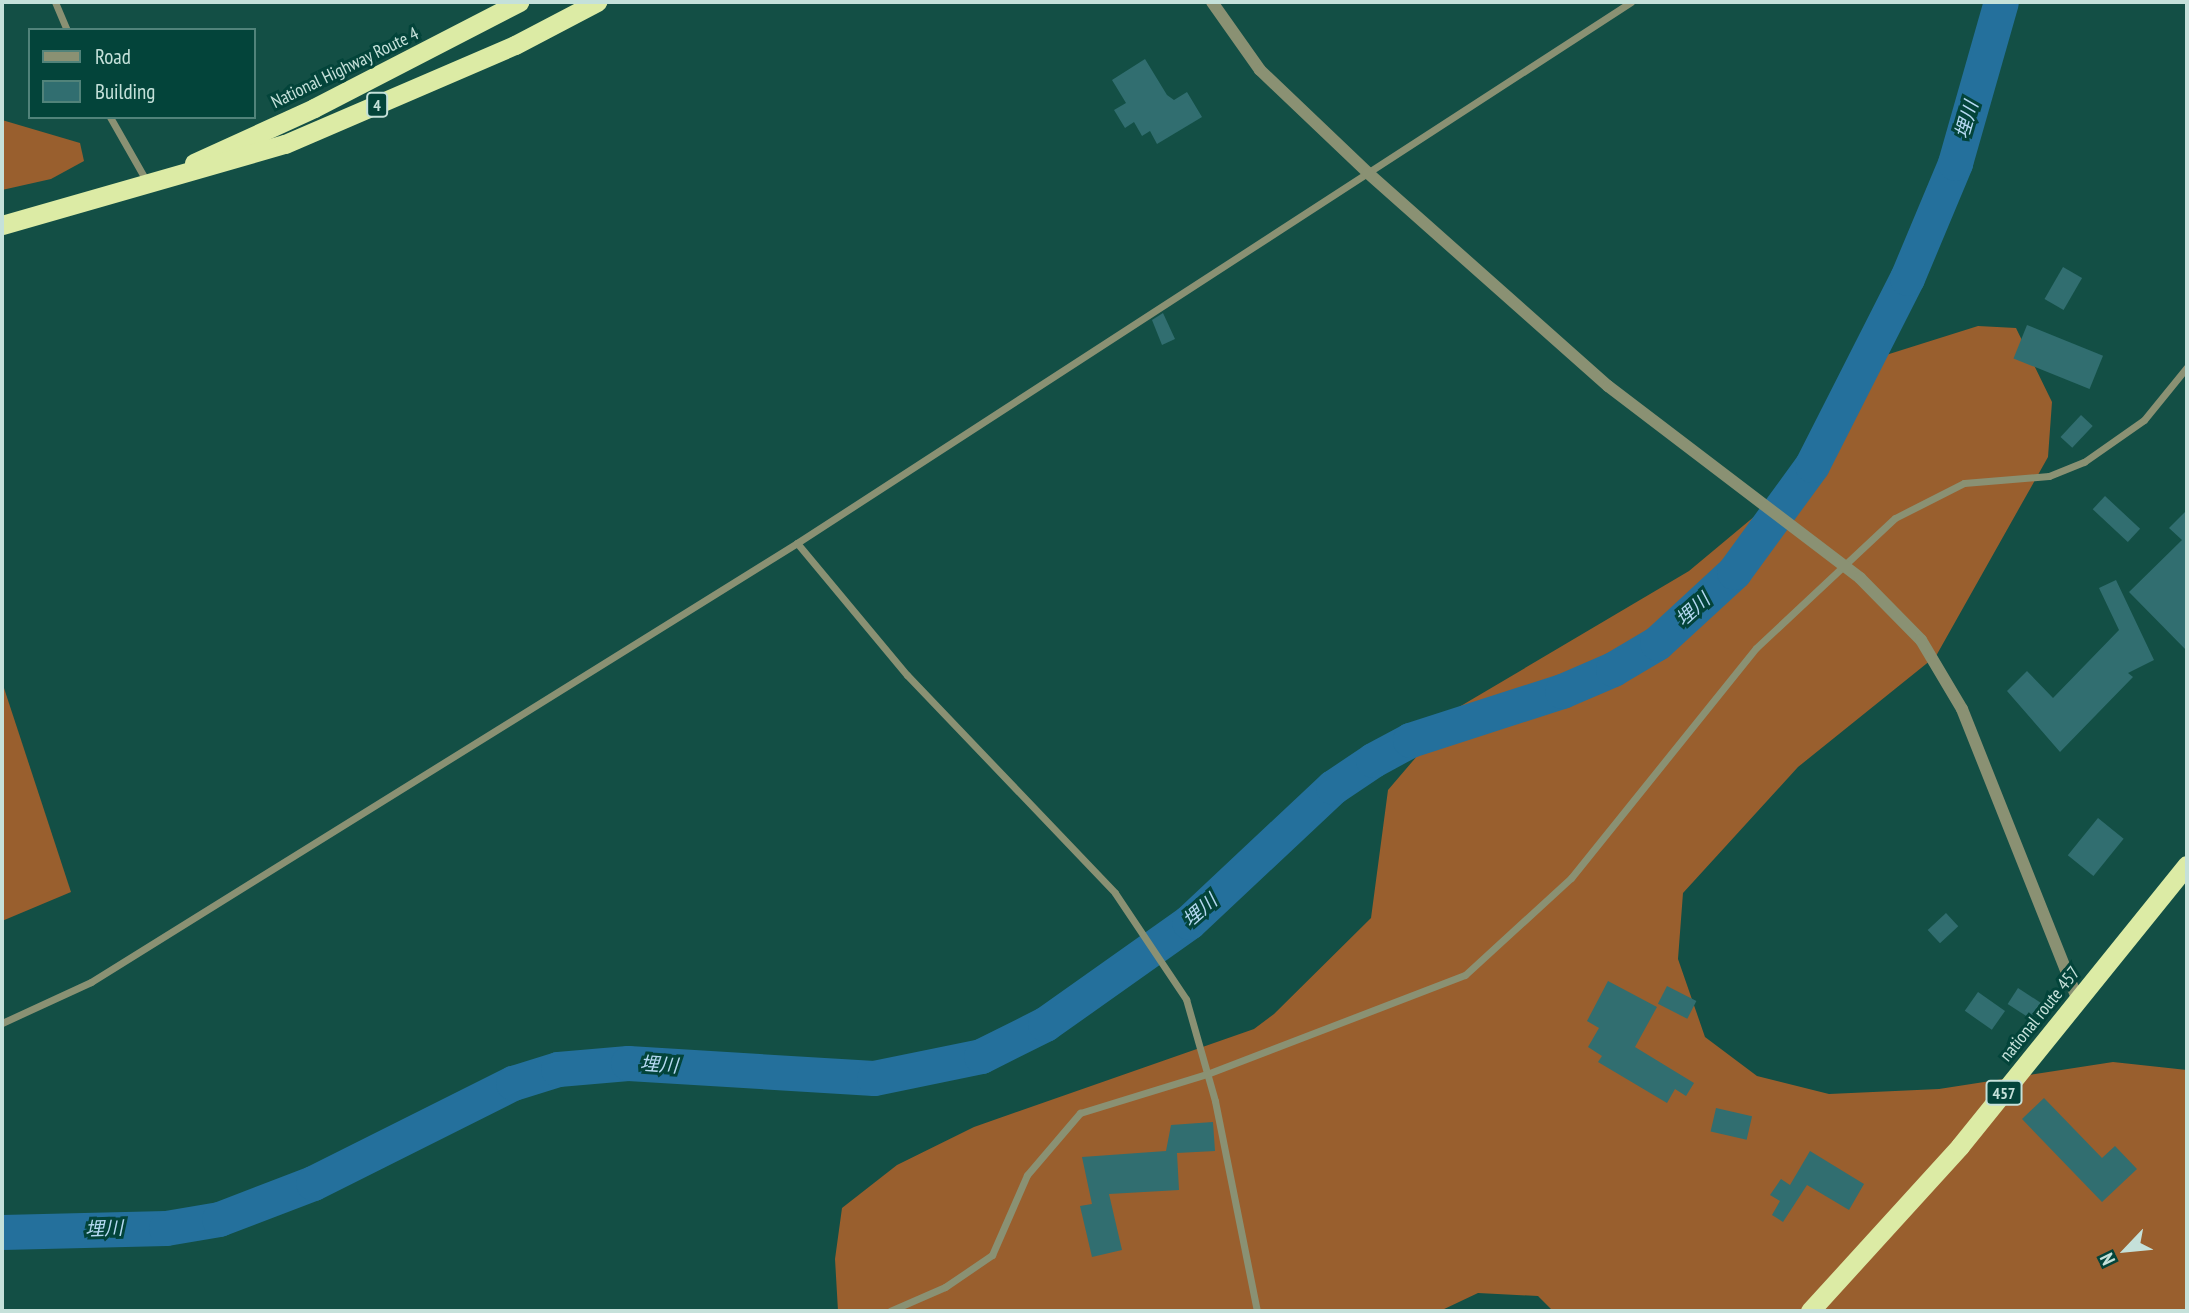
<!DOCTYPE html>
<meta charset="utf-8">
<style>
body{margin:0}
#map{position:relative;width:2189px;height:1313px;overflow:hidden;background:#134f45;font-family:"PT Sans Narrow","Noto Sans JP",sans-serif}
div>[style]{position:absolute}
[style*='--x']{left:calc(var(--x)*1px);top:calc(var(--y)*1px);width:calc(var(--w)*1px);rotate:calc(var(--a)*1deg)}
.forest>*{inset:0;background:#995f2e}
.river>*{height:35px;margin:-17.5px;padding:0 17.5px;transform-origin:17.5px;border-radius:17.5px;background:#24709c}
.building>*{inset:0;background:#316e70;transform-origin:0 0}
.minor>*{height:7px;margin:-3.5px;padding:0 3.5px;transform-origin:3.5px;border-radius:3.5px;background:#8a9173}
.tertiary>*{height:12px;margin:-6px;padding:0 6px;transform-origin:6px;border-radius:6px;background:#8a9173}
.trunk>*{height:19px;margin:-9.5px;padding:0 9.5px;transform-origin:9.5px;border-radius:9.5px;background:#dceba5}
span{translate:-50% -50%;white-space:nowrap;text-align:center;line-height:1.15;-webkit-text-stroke:6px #03443a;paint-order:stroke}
.shield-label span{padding:2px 5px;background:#03443a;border:2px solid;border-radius:5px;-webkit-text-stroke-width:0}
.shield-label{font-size:16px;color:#c5e1da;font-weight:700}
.street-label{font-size:18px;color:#c5e1da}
.water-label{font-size:19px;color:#b5d9f2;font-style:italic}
.frame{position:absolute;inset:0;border:4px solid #c5e1da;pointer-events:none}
.legend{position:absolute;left:28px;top:28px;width:228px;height:91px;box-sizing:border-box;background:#03443a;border:2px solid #51837a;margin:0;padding:9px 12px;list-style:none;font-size:21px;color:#c5e1da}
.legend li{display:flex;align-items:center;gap:14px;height:35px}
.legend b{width:35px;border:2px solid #51837a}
.north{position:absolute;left:2091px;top:1215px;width:70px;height:70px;-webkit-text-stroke:5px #03443a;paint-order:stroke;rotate:244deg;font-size:19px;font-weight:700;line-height:28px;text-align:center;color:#c5e1da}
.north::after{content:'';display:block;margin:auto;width:24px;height:32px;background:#c5e1da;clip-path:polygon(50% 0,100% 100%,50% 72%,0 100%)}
</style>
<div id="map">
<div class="forest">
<i style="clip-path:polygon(2px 120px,80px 143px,84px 161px,51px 179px,2px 190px)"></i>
<i style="clip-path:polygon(1978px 326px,2016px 328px,2052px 402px,2048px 457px,1936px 656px,1798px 767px,1683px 893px,1678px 959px,1705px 1037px,1757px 1076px,1829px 1094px,1939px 1089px,2113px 1062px,2187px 1070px,2187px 1311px,1553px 1311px,1538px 1296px,1478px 1293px,1440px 1311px,838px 1311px,835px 1259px,842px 1208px,897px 1165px,974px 1127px,1254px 1029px,1274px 1014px,1371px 918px,1388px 790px,1459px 707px,1689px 571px,1834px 450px,1886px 355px)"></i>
<i style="clip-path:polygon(2px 682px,71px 892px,2px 921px)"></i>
</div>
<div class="river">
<i style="--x:2;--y:1232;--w:164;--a:-1.4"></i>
<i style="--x:166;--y:1228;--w:54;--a:-9.6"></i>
<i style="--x:219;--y:1219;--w:101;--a:-21"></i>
<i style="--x:313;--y:1183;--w:224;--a:-26.6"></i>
<i style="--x:513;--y:1083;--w:47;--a:-17.3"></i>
<i style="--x:558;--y:1069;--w:70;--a:-4.9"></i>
<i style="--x:628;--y:1063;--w:246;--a:3.5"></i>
<i style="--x:874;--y:1078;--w:109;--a:-11.6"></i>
<i style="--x:981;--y:1056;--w:72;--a:-26.6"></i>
<i style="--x:1045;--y:1024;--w:176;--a:-35.3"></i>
<i style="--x:1189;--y:922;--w:197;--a:-43.2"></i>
<i style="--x:1333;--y:787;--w:48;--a:-34"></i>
<i style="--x:1373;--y:760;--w:42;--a:-28.4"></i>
<i style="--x:1410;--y:740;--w:160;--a:-17.9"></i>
<i style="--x:1562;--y:691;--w:56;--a:-23.3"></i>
<i style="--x:1613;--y:669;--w:51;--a:-30.6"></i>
<i style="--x:1657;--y:643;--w:105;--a:-42.7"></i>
<i style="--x:1734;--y:572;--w:132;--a:-53.9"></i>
<i style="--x:1812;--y:465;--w:210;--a:-63.1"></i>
<i style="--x:1907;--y:278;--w:125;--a:-67.3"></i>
<i style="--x:1955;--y:163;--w:167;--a:-74.1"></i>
</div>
<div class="building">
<i style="clip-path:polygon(1145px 59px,1167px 95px,1174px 100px,1187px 92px,1202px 117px,1157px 144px,1150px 131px,1142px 136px,1134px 122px,1125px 128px,1114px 110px,1126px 103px,1112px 80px)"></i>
<i style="left:2063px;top:267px;width:22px;height:37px;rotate:30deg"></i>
<i style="clip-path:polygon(1163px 313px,1175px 339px,1162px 345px,1152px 320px)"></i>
<i style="left:2027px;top:325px;width:82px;height:36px;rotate:22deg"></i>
<i style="left:2081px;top:415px;width:16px;height:30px;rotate:43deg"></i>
<i style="left:2105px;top:496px;width:48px;height:18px;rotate:43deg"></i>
<i style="clip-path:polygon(2187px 510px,2187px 651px,2129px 592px,2182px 540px,2169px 528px)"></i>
<i style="clip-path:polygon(2116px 580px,2154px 660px,2128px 673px,2133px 677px,2060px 752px,2007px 691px,2027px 671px,2053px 698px,2119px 630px,2099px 588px)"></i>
<i style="left:2098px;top:818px;width:33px;height:48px;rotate:39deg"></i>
<i style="left:1946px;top:913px;width:18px;height:25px;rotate:47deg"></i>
<i style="clip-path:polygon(1608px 981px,1657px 1007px,1635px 1047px,1694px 1083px,1686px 1096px,1675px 1089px,1667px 1103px,1598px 1062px,1602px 1056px,1588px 1047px,1599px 1028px,1587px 1021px)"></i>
<i style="left:1667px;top:986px;width:33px;height:20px;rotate:27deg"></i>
<i style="left:2018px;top:988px;width:27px;height:19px;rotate:33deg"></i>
<i style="left:1978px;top:992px;width:33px;height:23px;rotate:35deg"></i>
<i style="clip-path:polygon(2044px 1098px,2102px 1158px,2115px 1146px,2137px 1169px,2102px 1202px,2022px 1119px)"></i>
<i style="left:1716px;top:1108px;width:37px;height:24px;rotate:13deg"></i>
<i style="clip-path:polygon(1213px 1122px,1215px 1151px,1177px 1153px,1179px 1190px,1109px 1194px,1122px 1250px,1092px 1257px,1080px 1206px,1092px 1204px,1082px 1157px,1166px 1151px,1171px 1125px)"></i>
<i style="clip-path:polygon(1810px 1151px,1864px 1184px,1849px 1210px,1807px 1185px,1783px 1222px,1772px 1215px,1780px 1201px,1770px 1195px,1781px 1179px,1790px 1185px)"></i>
</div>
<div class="minor">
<i style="--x:55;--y:2;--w:30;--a:67"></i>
<i style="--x:110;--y:117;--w:73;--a:60.3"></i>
<i style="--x:797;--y:543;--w:172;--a:50.2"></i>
<i style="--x:907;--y:675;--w:301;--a:46.3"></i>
<i style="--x:1115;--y:893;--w:128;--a:56.2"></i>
<i style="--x:1186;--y:999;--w:106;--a:74.1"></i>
<i style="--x:1215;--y:1101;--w:214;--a:78.7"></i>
<i style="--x:2;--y:1023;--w:98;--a:-24.7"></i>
<i style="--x:91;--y:982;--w:831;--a:-31.87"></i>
<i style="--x:797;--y:543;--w:994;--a:-32.97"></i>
<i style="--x:890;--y:1311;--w:60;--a:-23.6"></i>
<i style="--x:945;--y:1287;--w:57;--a:-34.2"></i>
<i style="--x:992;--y:1255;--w:87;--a:-66.4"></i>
<i style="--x:1027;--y:1175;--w:82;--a:-49.5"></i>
<i style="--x:1080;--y:1113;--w:133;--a:-17.1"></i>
<i style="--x:1207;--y:1074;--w:276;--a:-21"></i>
<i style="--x:1465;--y:975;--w:144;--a:-42.5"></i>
<i style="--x:1571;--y:878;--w:295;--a:-51.2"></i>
<i style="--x:1756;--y:648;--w:190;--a:-43.1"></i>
<i style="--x:1895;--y:518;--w:77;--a:-26.9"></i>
<i style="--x:1964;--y:483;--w:85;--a:-4.7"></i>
<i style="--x:2049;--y:476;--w:38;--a:-22"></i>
<i style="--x:2084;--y:462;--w:73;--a:-35"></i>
<i style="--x:2144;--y:420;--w:68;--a:-50.9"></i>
</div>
<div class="tertiary">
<i style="--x:1212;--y:2;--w:83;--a:54.8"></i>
<i style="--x:1260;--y:70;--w:149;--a:43.6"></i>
<i style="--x:1368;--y:173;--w:321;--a:41.6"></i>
<i style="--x:1608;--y:386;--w:317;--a:37.3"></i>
<i style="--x:1860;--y:578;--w:87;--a:45.5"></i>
<i style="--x:1921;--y:640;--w:80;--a:59.3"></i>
<i style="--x:1962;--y:709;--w:314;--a:68.3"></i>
</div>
<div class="trunk">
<i style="--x:194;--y:163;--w:132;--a:-24.6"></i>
<i style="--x:314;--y:108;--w:231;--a:-27.3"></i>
<i style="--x:2;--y:225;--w:294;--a:-16"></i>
<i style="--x:285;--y:144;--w:250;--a:-23.3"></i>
<i style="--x:515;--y:45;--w:93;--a:-27.7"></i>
<i style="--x:1810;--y:1311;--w:223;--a:-47.7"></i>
<i style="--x:1960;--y:1146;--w:361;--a:-51.1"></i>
</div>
<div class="shield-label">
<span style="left:377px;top:105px">4</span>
<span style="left:2004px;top:1093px">457</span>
</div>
<div class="street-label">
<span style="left:345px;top:68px;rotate:-26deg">National Highway Route 4</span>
<span style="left:2040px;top:1014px;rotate:-51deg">national route 457</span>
</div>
<div class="water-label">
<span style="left:1967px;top:120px;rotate:-74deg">埋川</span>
<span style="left:1693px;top:610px;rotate:-42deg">埋川</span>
<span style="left:1200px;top:911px;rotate:-41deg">埋川</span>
<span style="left:659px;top:1065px;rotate:4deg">埋川</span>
<span style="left:104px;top:1229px;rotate:-2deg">埋川</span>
</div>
<div class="frame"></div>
<ul class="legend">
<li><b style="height:9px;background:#8a9173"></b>Road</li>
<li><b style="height:19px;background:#316e70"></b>Building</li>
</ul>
<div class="north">N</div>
</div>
